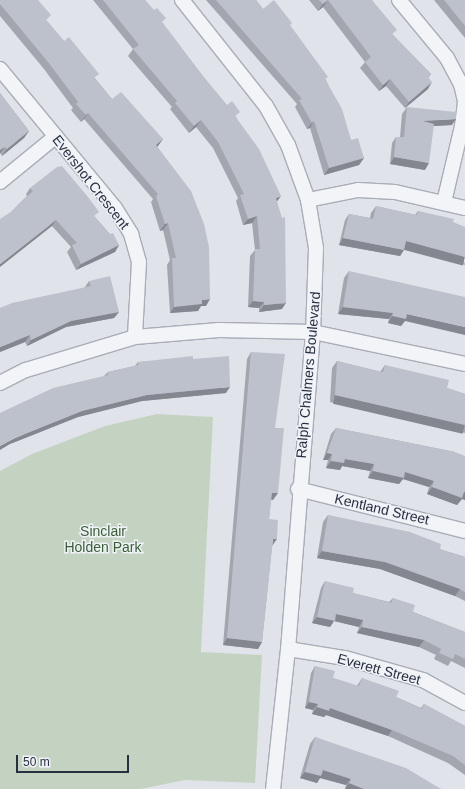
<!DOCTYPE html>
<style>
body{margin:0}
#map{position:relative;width:465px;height:789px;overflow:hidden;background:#e0e3e9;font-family:Arial,sans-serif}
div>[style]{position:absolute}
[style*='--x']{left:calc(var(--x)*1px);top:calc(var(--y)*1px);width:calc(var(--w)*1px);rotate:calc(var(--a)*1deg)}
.green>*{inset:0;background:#c4d3c1}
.roads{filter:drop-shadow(1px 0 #a9adb7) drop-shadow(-1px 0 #a9adb7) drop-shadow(0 1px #a9adb7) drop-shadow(0 -1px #a9adb7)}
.street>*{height:14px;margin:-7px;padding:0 7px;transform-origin:7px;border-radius:7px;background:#f2f4f7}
.wall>*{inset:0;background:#a3a6af}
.shaded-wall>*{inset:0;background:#84878f;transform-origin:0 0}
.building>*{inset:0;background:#bdc1cc}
span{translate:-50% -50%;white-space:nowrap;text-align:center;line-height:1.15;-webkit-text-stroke:3px #eff2f6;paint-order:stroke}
.street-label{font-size:14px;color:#282f41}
.park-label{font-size:14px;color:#395d35}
.scale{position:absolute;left:16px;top:755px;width:113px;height:18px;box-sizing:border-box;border:2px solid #282f41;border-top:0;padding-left:5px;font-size:12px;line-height:14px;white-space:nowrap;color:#282f41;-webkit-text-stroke:3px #eff2f6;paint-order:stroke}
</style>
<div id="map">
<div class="green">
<i style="clip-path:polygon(157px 414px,213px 417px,201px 652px,262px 655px,255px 783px,185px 780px,141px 789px,0 789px,0 471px,32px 454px,105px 426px)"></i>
</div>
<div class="roads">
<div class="street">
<i style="--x:182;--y:0;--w:135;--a:51.6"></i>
<i style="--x:266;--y:106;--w:45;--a:60.6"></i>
<i style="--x:288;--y:145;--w:59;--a:70"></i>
<i style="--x:308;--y:200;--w:49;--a:80.5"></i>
<i style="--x:316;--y:248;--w:84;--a:92"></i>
<i style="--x:313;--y:332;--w:318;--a:94.5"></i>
<i style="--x:288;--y:649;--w:141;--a:96.1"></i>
<i style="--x:399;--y:0;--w:75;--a:50.4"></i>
<i style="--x:447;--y:58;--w:30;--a:62"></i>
<i style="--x:461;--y:84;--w:18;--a:77"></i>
<i style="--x:465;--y:102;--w:24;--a:97"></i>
<i style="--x:462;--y:126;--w:78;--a:103.3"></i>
<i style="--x:0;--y:69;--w:180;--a:50.4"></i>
<i style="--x:115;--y:208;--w:31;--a:58"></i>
<i style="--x:131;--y:234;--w:29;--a:74"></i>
<i style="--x:139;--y:262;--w:75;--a:93.1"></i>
<i style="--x:0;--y:182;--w:71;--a:-39.3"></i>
<i style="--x:308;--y:200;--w:51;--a:-11.3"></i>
<i style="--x:358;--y:190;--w:37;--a:3"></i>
<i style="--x:395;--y:192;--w:72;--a:12.9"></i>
<i style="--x:0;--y:383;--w:29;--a:-27"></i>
<i style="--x:26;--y:370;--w:114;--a:-16.8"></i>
<i style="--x:135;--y:337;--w:84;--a:-4.8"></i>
<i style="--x:219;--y:330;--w:94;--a:1.2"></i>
<i style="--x:313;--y:332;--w:155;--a:11.9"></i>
<i style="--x:298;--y:489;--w:172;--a:14.1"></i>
<i style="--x:288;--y:649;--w:58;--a:9"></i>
<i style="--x:345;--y:658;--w:81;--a:15.8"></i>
<i style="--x:423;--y:680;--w:48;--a:28.7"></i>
</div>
</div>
<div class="wall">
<i style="clip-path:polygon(0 0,47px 21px,112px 99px,163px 139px,157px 147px,206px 306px,201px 306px,198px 311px,170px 313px,167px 265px,170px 260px,163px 230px,160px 231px,151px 202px,153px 199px,84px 119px,81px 122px,71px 110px,73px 108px,44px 69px,0 16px)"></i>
<i style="clip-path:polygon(93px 0,145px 0,202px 75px,236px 117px,277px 201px,282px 309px,259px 312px,259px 308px,248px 307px,250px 256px,255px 250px,252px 223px,243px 225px,236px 201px,238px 198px,213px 148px,196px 127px,189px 133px,170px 109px,172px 107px,128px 56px,133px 49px)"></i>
<i style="clip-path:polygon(206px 0,256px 0,263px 9px,290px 26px,326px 80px,351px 140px,364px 158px,359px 165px,324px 175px,310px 128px,307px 129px,295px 107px,297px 104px)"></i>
<i style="clip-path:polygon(309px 0,372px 0,393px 35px,431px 74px,428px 78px,428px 89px,405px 108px,386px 86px,379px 91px,360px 68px,365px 62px,323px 7px,318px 11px)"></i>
<i style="clip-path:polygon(434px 0,465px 0,465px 38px)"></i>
<i style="clip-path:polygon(0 93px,29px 131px,24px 138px,2px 156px,0 153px)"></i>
<i style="clip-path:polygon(407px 107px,452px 125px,433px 126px,425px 170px,390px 164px,392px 143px,396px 137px,400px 137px,402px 114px)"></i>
<i style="clip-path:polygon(30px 188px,95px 217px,119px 245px,115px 252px,76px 270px,67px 252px,71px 247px,52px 226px,12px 211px,27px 196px,26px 194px)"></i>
<i style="clip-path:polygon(376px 206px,415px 215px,418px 211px,453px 222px,465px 265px,404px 249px,400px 256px,339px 245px,345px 220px,349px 214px,370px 218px,371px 213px)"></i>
<i style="clip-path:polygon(349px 271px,405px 321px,401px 326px,388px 323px,389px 319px,338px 314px,344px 278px)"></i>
<i style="clip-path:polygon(89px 281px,119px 312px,114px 318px,66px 327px,27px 346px,25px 342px,0 352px,85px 287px)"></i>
<i style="clip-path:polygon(251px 352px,275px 428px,273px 500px,271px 499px,269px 519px,272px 546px,262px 642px,258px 649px,223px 645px,247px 359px)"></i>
<i style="clip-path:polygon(193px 359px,226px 393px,142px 401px,78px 417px,10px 444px,104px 376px,108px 372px,135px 366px,138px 362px)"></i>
<i style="clip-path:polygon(337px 361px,380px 372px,385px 365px,447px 388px,465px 394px,465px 433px,330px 402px,332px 368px)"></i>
<i style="clip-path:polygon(336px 428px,455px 452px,462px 499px,457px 505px,427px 494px,429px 487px,403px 479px,399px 484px,368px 478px,370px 471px,342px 466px,340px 470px,326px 468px,328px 460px,323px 460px,331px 434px)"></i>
<i style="clip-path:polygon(328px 515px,465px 557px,465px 601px,455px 596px,380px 569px,317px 558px,323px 522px)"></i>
<i style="clip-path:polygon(325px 581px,353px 593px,389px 602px,393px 598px,413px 612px,465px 632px,465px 668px,451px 661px,448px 666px,434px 659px,436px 655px,419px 647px,357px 633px,359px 627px,334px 621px,330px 627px,312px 623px,321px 588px)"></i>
<i style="clip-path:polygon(315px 666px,333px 678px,357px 686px,362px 678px,396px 697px,421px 708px,424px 704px,465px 726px,465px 775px,448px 763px,388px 736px,326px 715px,324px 717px,312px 714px,313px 710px,305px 708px,311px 673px)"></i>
<i style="clip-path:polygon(315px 737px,441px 789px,345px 789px,346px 785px,320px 778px,317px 783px,300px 778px,310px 744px)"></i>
</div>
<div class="shaded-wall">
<i style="clip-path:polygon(328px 0,323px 7px,318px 11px,323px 4px)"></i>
<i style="clip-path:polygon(390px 79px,386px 86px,379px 91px,383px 85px)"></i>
<i style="clip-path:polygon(432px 82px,428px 89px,405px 108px,409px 102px)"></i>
<i style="clip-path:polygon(88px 113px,84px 119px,81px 122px,86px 115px)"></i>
<i style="clip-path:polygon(456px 119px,452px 125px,418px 127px,423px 121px)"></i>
<i style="clip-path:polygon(201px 120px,196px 127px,189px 133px,194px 126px)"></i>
<i style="clip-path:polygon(314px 121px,310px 128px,307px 129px,312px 123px)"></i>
<i style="clip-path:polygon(29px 131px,24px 138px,2px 156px,7px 149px)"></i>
<i style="clip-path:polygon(163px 139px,158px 146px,151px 152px,156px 145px)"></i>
<i style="clip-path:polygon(5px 147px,0 153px,0 150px)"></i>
<i style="clip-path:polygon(394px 157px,429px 163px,425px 170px,390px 164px)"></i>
<i style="clip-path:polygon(364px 158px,359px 165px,324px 175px,329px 168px)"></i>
<i style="clip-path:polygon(281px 196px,276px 203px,276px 198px)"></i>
<i style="clip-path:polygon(257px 216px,252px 223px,243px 225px,248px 219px)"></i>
<i style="clip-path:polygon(56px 220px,52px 226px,0 267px,0 264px)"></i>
<i style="clip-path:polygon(168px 223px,163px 230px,160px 231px,165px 224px)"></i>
<i style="clip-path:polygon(343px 238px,404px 250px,400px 256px,339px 245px)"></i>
<i style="left:406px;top:241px;width:61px;height:9px;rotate:15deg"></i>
<i style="clip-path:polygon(119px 245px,115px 252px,76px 270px,81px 264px)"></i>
<i style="clip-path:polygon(210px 299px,206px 306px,201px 306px,198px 311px,170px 313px,174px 307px,202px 300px)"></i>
<i style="clip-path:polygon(253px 301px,264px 302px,259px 308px,248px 307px)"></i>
<i style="clip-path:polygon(286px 303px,282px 309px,259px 312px,264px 305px)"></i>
<i style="clip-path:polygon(343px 307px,393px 313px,389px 319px,338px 314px)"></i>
<i style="clip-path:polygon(119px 312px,114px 318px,66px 327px,27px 346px,31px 340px,71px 321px)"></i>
<i style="clip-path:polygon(407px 314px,465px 327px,465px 335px,405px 321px,401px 326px,388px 323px,392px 316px)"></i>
<i style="clip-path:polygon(30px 335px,25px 342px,0 352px,0 347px)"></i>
<i style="clip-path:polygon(230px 387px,226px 393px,142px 401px,78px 417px,10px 444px,0 450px,0 446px,15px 438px,82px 411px,147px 395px)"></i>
<i style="left:335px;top:395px;width:133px;height:9px;rotate:13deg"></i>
<i style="clip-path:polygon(327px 453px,332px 454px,328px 460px,323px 460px)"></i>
<i style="clip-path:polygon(345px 459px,374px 464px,370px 471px,342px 466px,340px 470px,326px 468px,331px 461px)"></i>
<i style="clip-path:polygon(373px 471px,405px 472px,434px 481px,429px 487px,403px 479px,399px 484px,368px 478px)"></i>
<i style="clip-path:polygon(432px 487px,465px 492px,465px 500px,462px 499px,457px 505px,427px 494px)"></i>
<i style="clip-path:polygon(272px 493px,278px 493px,273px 500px,267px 499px)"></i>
<i style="clip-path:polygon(273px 539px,277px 539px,272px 546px)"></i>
<i style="clip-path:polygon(322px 551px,385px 562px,460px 589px,455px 596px,380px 569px,317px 558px)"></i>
<i style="clip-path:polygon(336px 614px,363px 620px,359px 627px,334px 621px,330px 627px,312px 623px,317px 617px)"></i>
<i style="clip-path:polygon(362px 627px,424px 640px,419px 647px,357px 633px)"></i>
<i style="clip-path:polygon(227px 638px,262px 642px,258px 649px,223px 645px)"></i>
<i style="clip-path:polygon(309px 702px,318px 704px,313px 710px,305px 708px)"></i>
<i style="clip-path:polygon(317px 707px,330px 708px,392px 730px,388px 736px,326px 715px,324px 717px,312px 714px)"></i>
<i style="clip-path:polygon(323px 770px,351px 779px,346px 785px,320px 778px,317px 783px,300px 778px,305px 772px)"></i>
<i style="clip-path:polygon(349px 783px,364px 789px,345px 789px)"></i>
</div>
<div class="building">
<i style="clip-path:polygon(0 0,38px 0,51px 15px,46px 20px,64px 41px,69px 37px,99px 74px,94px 78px,112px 99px,121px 92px,163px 139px,156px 145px,191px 191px,204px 224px,209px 247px,210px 299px,202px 300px,202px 304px,174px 307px,172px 258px,176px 258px,168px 223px,165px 224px,156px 196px,158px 194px,88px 113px,86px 115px,76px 104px,78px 102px,48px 62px,0 4px)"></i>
<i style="clip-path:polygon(103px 0,145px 0,154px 10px,157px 8px,166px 18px,162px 22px,202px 75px,227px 105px,232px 101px,240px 112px,235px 116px,259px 149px,281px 196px,276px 198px,282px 218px,285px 217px,286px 303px,264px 305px,264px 302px,253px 301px,255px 249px,260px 249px,257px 216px,248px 219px,240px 195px,244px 194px,218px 142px,201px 120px,194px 126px,175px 103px,177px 101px,133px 49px,139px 45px)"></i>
<i style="clip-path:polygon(216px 0,256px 0,263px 9px,274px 0,292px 23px,290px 25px,328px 77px,325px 79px,342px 109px,351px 140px,358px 138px,364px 158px,329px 168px,314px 121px,312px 123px,299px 100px,302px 99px)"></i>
<i style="clip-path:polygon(319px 0,372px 0,397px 30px,392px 34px,431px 74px,428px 77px,432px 82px,409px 102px,390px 79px,383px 85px,365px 62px,371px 57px,328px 0,323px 4px)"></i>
<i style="clip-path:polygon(444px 0,465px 0,465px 26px)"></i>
<i style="clip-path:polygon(0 93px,29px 131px,7px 149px,5px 147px,0 150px)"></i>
<i style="clip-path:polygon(407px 107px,456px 112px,456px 119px,423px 121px,434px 124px,429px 163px,394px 157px,396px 137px,404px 137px)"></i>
<i style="clip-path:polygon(62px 166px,88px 197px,99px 212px,94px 216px,110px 234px,113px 233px,119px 245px,81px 264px,72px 245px,77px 243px,56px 220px,0 264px,0 219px,12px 211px,33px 191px,30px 188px,57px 167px)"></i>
<i style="clip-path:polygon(376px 206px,417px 215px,418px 211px,454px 219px,453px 222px,465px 227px,465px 257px,406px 241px,404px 250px,343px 238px,349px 214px,373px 219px)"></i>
<i style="clip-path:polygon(349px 271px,465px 297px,465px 327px,407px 314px,406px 319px,392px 316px,393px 313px,343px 307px)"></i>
<i style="clip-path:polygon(110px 276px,119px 312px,71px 321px,31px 340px,30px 335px,0 347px,0 308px,12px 303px,91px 286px,89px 281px)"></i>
<i style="clip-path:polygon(251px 352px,285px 354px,275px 428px,284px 428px,278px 493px,272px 493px,269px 519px,278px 520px,277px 539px,273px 539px,262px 642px,227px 638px)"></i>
<i style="clip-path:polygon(193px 356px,193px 359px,229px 356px,230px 387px,147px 395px,82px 411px,15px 438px,0 446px,0 413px,53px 388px,108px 375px,108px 372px,138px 365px,138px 362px)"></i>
<i style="clip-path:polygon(337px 361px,383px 372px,385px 365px,449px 380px,447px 388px,465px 394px,465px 425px,335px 395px)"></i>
<i style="clip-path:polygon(336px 428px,455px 452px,465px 456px,465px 492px,464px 492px,462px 498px,432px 487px,434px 481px,405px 472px,404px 478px,373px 471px,374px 464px,345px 459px,344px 463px,331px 461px,332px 454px,327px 453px)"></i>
<i style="clip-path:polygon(328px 515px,410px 532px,441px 544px,440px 549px,465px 557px,465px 592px,460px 589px,385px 562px,322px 551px)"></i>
<i style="clip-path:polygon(325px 581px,354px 588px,353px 593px,391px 603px,393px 598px,415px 605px,413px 612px,465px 632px,465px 659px,455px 654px,453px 659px,439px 653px,441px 649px,424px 640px,362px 627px,363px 620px,336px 614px,335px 621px,317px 617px)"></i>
<i style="clip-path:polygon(315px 666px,335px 671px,333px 678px,359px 686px,362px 678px,399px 691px,396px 697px,422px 709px,424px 704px,465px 726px,465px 765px,453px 756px,392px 730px,330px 708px,329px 711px,317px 707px,318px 704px,309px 702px)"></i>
<i style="clip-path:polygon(315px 737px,406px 768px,441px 789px,364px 789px,349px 783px,351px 779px,323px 770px,321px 776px,305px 772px)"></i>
</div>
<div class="street-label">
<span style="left:91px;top:182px;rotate:52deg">Evershot Crescent</span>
<span style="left:308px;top:375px;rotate:-85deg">Ralph Chalmers Boulevard</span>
<span style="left:382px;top:509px;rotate:13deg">Kentland Street</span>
<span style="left:379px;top:669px;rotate:15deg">Everett Street</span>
</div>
<div class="park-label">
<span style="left:103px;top:539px">Sinclair<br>Holden Park</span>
</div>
<div class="scale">50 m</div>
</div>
